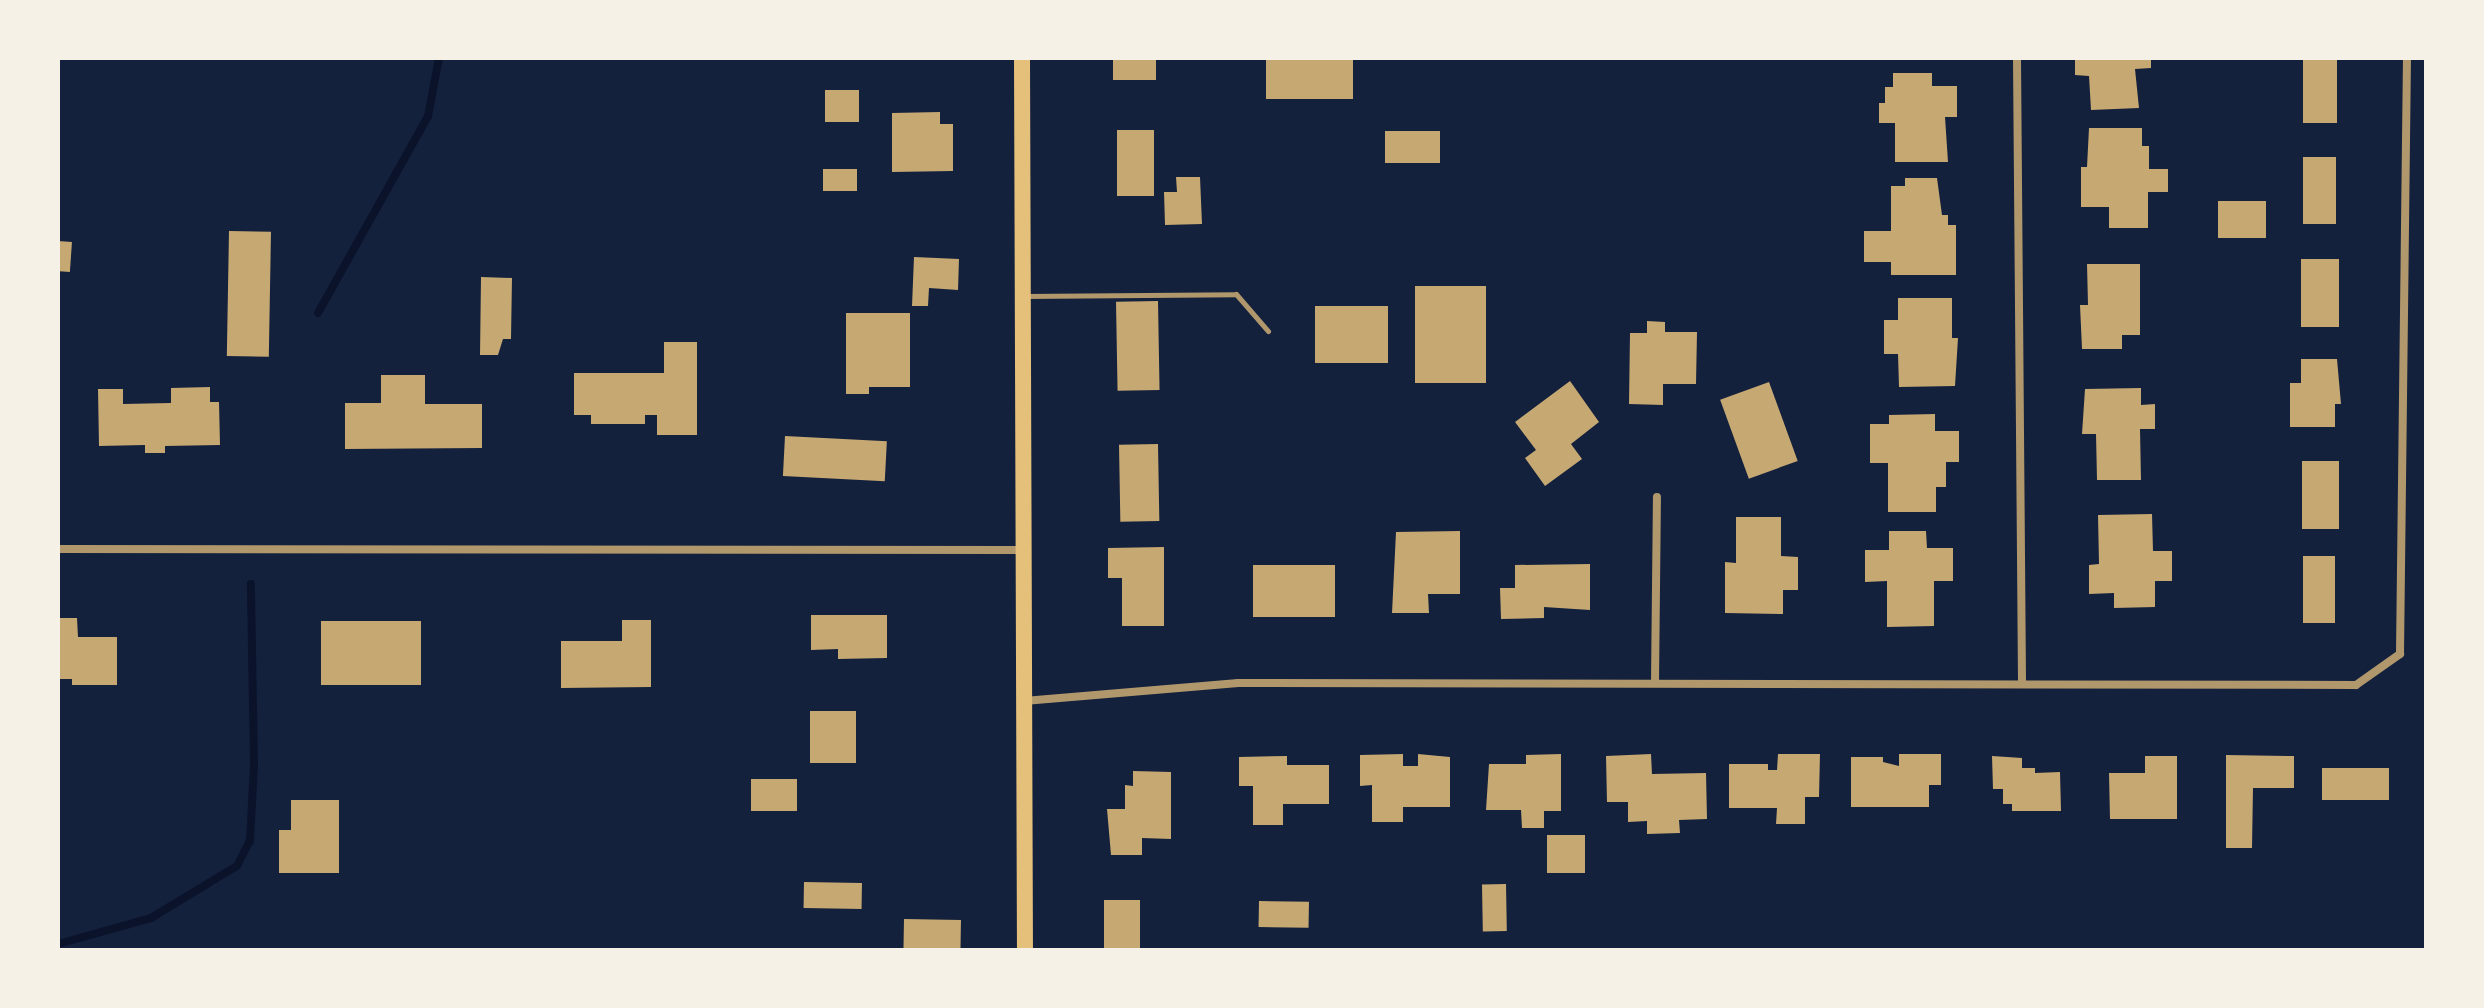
<!DOCTYPE html>
<style>
body{margin:0}
#map{position:relative;width:2484px;height:1008px;overflow:hidden;background:#14213d;font-family:Mulish,sans-serif}
div>[style]{position:absolute}
[style*='--x']{left:calc(var(--x)*1px);top:calc(var(--y)*1px);width:calc(var(--w)*1px);rotate:calc(var(--a)*1deg)}
.stream>*{height:8px;margin:-4px;padding:0 4px;transform-origin:4px;border-radius:4px;background:#0b132b}
.building>*{inset:0;background:#c6a872;transform-origin:0 0}
.service>*{height:5px;margin:-2.5px;padding:0 2.5px;transform-origin:2.5px;border-radius:2.5px;background:#b1986c}
.minor>*{height:8px;margin:-4px;padding:0 4px;transform-origin:4px;border-radius:4px;background:#b1986c}
.secondary>*{height:16px;margin:-8px;padding:0 8px;transform-origin:8px;border-radius:8px;background:#e5c07b}
span{translate:-50% -50%;white-space:nowrap;text-align:center;line-height:1.15;-webkit-text-stroke:6px #f6f1e7;paint-order:stroke}
.frame{position:absolute;inset:0;border:60px solid #f6f1e7;pointer-events:none}
</style>
<div id="map">
<div class="stream">
<i style="--x:318;--y:313;--w:226;--a:-60.8"></i>
<i style="--x:428;--y:116;--w:59;--a:-79.3"></i>
<i style="--x:58;--y:944;--w:97;--a:-15.6"></i>
<i style="--x:151;--y:918;--w:100;--a:-31.2"></i>
<i style="--x:237;--y:866;--w:28;--a:-63"></i>
<i style="--x:250;--y:841;--w:77;--a:-87"></i>
<i style="--x:254;--y:764;--w:180;--a:-91"></i>
</div>
<div class="building">
<i style="left:1113px;top:58px;width:43px;height:22px"></i>
<i style="left:1266px;top:58px;width:87px;height:41px"></i>
<i style="clip-path:polygon(2075px 58px,2151px 58px,2151px 68px,2135px 69px,2139px 108px,2091px 110px,2089px 76px,2075px 75px)"></i>
<i style="left:2303px;top:58px;width:34px;height:65px"></i>
<i style="clip-path:polygon(1893px 73px,1932px 73px,1932px 86px,1957px 86px,1957px 117px,1945px 117px,1948px 162px,1895px 162px,1895px 123px,1879px 123px,1879px 103px,1885px 103px,1885px 87px,1893px 87px)"></i>
<i style="left:825px;top:90px;width:34px;height:32px"></i>
<i style="clip-path:polygon(940px 112px,940px 124px,953px 124px,953px 171px,892px 172px,892px 113px)"></i>
<i style="clip-path:polygon(2089px 128px,2142px 128px,2142px 146px,2149px 146px,2149px 169px,2168px 169px,2168px 192px,2148px 192px,2148px 228px,2109px 228px,2109px 207px,2081px 207px,2081px 167px,2087px 167px)"></i>
<i style="left:1117px;top:130px;width:37px;height:66px"></i>
<i style="left:1385px;top:131px;width:55px;height:32px"></i>
<i style="left:2303px;top:157px;width:33px;height:67px"></i>
<i style="left:823px;top:169px;width:34px;height:22px"></i>
<i style="clip-path:polygon(1176px 177px,1200px 177px,1202px 224px,1165px 225px,1164px 192px,1177px 192px)"></i>
<i style="clip-path:polygon(1905px 178px,1937px 178px,1942px 215px,1948px 215px,1948px 225px,1956px 225px,1956px 275px,1891px 275px,1891px 262px,1864px 262px,1864px 231px,1891px 231px,1891px 186px,1905px 186px)"></i>
<i style="left:2218px;top:201px;width:48px;height:37px"></i>
<i style="left:229px;top:231px;width:42px;height:125px;rotate:1deg"></i>
<i style="left:58px;top:241px;width:14px;height:30px;rotate:4deg"></i>
<i style="clip-path:polygon(914px 257px,959px 259px,958px 290px,929px 288px,928px 306px,912px 306px)"></i>
<i style="left:2301px;top:259px;width:38px;height:68px"></i>
<i style="clip-path:polygon(2087px 264px,2140px 264px,2140px 335px,2122px 335px,2122px 349px,2082px 349px,2080px 305px,2088px 305px)"></i>
<i style="clip-path:polygon(481px 277px,512px 278px,511px 339px,503px 339px,498px 355px,480px 355px)"></i>
<i style="left:1415px;top:286px;width:71px;height:97px"></i>
<i style="clip-path:polygon(1898px 298px,1952px 298px,1952px 338px,1958px 338px,1955px 386px,1899px 387px,1898px 354px,1884px 354px,1884px 320px,1898px 320px)"></i>
<i style="left:1158px;top:301px;width:89px;height:42px;rotate:89deg"></i>
<i style="left:1388px;top:306px;width:57px;height:73px;rotate:90deg"></i>
<i style="clip-path:polygon(846px 313px,910px 313px,910px 387px,869px 387px,869px 394px,846px 394px)"></i>
<i style="clip-path:polygon(1647px 321px,1665px 322px,1665px 332px,1697px 332px,1696px 384px,1663px 384px,1663px 405px,1629px 404px,1630px 333px,1647px 333px)"></i>
<i style="clip-path:polygon(664px 342px,697px 342px,697px 435px,657px 435px,657px 415px,645px 415px,645px 424px,591px 424px,591px 415px,574px 415px,574px 373px,664px 373px)"></i>
<i style="clip-path:polygon(2301px 359px,2337px 359px,2341px 404px,2335px 404px,2335px 427px,2290px 427px,2290px 383px,2301px 383px)"></i>
<i style="clip-path:polygon(381px 375px,425px 375px,425px 404px,482px 404px,482px 448px,345px 449px,345px 403px,381px 403px)"></i>
<i style="clip-path:polygon(1570px 381px,1599px 422px,1571px 444px,1582px 459px,1545px 486px,1525px 458px,1536px 450px,1515px 422px)"></i>
<i style="left:1769px;top:382px;width:84px;height:52px;rotate:70deg"></i>
<i style="clip-path:polygon(210px 387px,210px 402px,219px 402px,220px 445px,165px 446px,165px 453px,145px 453px,145px 445px,99px 446px,98px 389px,123px 389px,123px 404px,171px 403px,171px 388px)"></i>
<i style="clip-path:polygon(2141px 388px,2141px 405px,2155px 404px,2155px 429px,2140px 429px,2141px 480px,2097px 480px,2096px 434px,2082px 434px,2085px 389px)"></i>
<i style="clip-path:polygon(1935px 414px,1935px 431px,1959px 431px,1959px 462px,1946px 462px,1946px 487px,1936px 487px,1936px 512px,1888px 512px,1888px 463px,1870px 463px,1870px 424px,1889px 424px,1889px 415px)"></i>
<i style="left:785px;top:436px;width:102px;height:40px;rotate:3deg"></i>
<i style="left:1158px;top:444px;width:77px;height:39px;rotate:89deg"></i>
<i style="left:2302px;top:461px;width:37px;height:68px"></i>
<i style="clip-path:polygon(2152px 514px,2153px 551px,2172px 551px,2172px 581px,2155px 581px,2155px 607px,2114px 608px,2114px 593px,2089px 594px,2089px 565px,2099px 564px,2098px 515px)"></i>
<i style="clip-path:polygon(1736px 517px,1781px 517px,1781px 556px,1798px 557px,1798px 590px,1783px 590px,1783px 614px,1725px 613px,1725px 562px,1736px 563px)"></i>
<i style="clip-path:polygon(1460px 531px,1460px 594px,1428px 594px,1429px 613px,1392px 613px,1396px 532px)"></i>
<i style="clip-path:polygon(1889px 531px,1926px 531px,1927px 548px,1953px 548px,1953px 581px,1934px 581px,1934px 626px,1887px 627px,1887px 581px,1865px 582px,1865px 550px,1889px 550px)"></i>
<i style="clip-path:polygon(1164px 547px,1164px 626px,1122px 626px,1122px 578px,1108px 578px,1108px 548px)"></i>
<i style="left:2303px;top:556px;width:32px;height:67px"></i>
<i style="clip-path:polygon(1590px 564px,1590px 610px,1544px 607px,1544px 618px,1501px 619px,1500px 588px,1515px 588px,1515px 565px)"></i>
<i style="left:1253px;top:565px;width:82px;height:52px"></i>
<i style="clip-path:polygon(811px 615px,887px 615px,887px 658px,838px 659px,838px 649px,811px 650px)"></i>
<i style="clip-path:polygon(58px 618px,77px 618px,78px 637px,117px 637px,117px 685px,72px 685px,72px 679px,58px 679px)"></i>
<i style="clip-path:polygon(622px 620px,651px 620px,651px 687px,561px 688px,561px 641px,622px 641px)"></i>
<i style="left:321px;top:621px;width:100px;height:64px"></i>
<i style="left:856px;top:711px;width:52px;height:46px;rotate:90deg"></i>
<i style="clip-path:polygon(1403px 754px,1403px 766px,1418px 766px,1418px 754px,1450px 757px,1450px 807px,1403px 807px,1403px 822px,1372px 822px,1372px 785px,1360px 786px,1360px 755px)"></i>
<i style="clip-path:polygon(1561px 754px,1561px 811px,1544px 811px,1544px 828px,1522px 828px,1521px 810px,1486px 810px,1489px 764px,1526px 764px,1526px 755px)"></i>
<i style="clip-path:polygon(1651px 754px,1652px 774px,1706px 773px,1707px 819px,1679px 820px,1680px 833px,1647px 834px,1647px 821px,1628px 822px,1628px 802px,1607px 802px,1606px 756px)"></i>
<i style="clip-path:polygon(1778px 754px,1820px 754px,1819px 797px,1805px 797px,1805px 824px,1776px 824px,1777px 808px,1729px 808px,1729px 764px,1768px 764px,1768px 770px,1777px 770px)"></i>
<i style="clip-path:polygon(1899px 754px,1941px 754px,1941px 785px,1929px 785px,1929px 807px,1851px 807px,1851px 757px,1883px 757px,1883px 762px,1899px 766px)"></i>
<i style="clip-path:polygon(2226px 755px,2294px 756px,2294px 788px,2253px 788px,2252px 848px,2226px 848px)"></i>
<i style="clip-path:polygon(1287px 756px,1287px 765px,1329px 765px,1329px 804px,1283px 804px,1283px 825px,1253px 825px,1253px 786px,1239px 786px,1239px 757px)"></i>
<i style="clip-path:polygon(1992px 756px,2022px 758px,2022px 768px,2035px 768px,2035px 773px,2060px 772px,2061px 811px,2012px 811px,2012px 804px,2003px 804px,2003px 789px,1993px 789px)"></i>
<i style="clip-path:polygon(2145px 756px,2177px 756px,2177px 819px,2110px 819px,2109px 773px,2145px 773px)"></i>
<i style="left:2322px;top:768px;width:67px;height:32px"></i>
<i style="clip-path:polygon(1133px 771px,1171px 772px,1171px 839px,1142px 838px,1142px 855px,1111px 855px,1107px 809px,1125px 809px,1125px 785px,1133px 786px)"></i>
<i style="left:751px;top:779px;width:46px;height:32px"></i>
<i style="clip-path:polygon(291px 800px,339px 800px,339px 873px,279px 873px,279px 830px,291px 830px)"></i>
<i style="left:1547px;top:835px;width:38px;height:38px"></i>
<i style="left:804px;top:882px;width:58px;height:26px;rotate:1deg"></i>
<i style="left:1506px;top:884px;width:47px;height:24px;rotate:89deg"></i>
<i style="left:1104px;top:900px;width:36px;height:50px"></i>
<i style="left:1259px;top:901px;width:50px;height:26px;rotate:1deg"></i>
<i style="left:904px;top:919px;width:57px;height:31px;rotate:1deg"></i>
</div>
<div class="service">
<i style="--x:1024;--y:296;--w:212;--a:-0.5"></i>
<i style="--x:1236;--y:294;--w:49;--a:49.1"></i>
</div>
<div class="minor">
<i style="--x:2017;--y:58;--w:626;--a:89.54"></i>
<i style="--x:58;--y:549;--w:965;--a:0.06"></i>
<i style="--x:1655;--y:683;--w:186;--a:-89.4"></i>
<i style="--x:1024;--y:701;--w:215;--a:-4.8"></i>
<i style="--x:1238;--y:683;--w:1118;--a:0.1"></i>
<i style="--x:2356;--y:685;--w:54;--a:-35.2"></i>
<i style="--x:2400;--y:654;--w:596;--a:-89.33"></i>
</div>
<div class="secondary">
<i style="--x:1022;--y:58;--w:892;--a:89.81"></i>
</div>
<div class="frame"></div>
</div>
